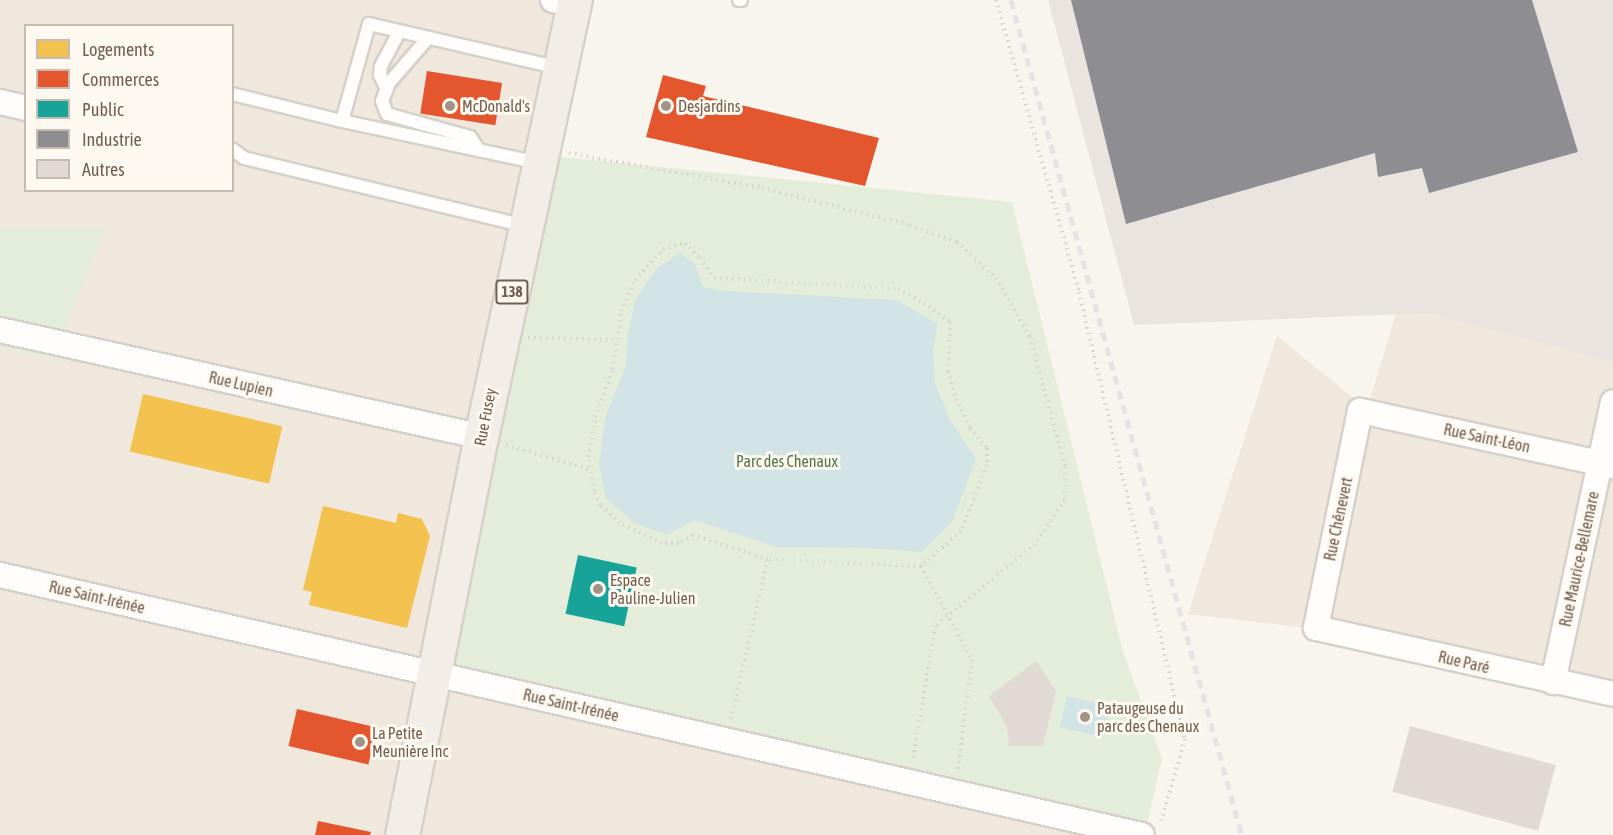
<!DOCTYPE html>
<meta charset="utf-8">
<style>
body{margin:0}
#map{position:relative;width:1613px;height:835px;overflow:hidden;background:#f8f4ee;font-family:"Asap Condensed",sans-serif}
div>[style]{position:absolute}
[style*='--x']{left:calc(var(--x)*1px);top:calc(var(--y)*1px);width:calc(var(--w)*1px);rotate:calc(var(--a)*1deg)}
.residential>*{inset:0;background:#f0e7dd}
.industrial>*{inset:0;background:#e9e4df}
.green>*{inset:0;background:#e4edda}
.water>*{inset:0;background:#d2e3e6;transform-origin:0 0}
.homes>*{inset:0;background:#f2c14e;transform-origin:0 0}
.shops>*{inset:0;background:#e4572e;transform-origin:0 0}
.public>*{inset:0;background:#17a398;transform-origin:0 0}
.industry>*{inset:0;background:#8d8d92}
.building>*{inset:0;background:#e1dad4;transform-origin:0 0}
.path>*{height:4px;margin-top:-2px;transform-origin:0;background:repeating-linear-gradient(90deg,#dad4d0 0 1.5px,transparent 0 6px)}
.roads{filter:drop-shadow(2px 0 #d5d0c9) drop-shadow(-2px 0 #d5d0c9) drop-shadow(0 2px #d5d0c9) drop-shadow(0 -2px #d5d0c9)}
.service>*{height:12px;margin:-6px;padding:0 6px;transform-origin:6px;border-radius:6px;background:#fefdfc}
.minor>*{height:24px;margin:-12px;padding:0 12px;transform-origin:12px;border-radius:12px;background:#fefdfc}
.primary>*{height:33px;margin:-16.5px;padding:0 16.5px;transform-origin:16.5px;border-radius:16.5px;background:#f2eee7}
.rail>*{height:4.5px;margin-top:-2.25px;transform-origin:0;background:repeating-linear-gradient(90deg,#e5e3e6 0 9px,transparent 0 15px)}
.dots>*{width:16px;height:16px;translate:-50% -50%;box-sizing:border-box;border:3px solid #fdf9f1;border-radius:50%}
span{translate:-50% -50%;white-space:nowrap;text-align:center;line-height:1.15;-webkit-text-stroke:6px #fdf9f1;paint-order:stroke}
.shield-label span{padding:2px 4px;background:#fdf9f1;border:2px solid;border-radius:4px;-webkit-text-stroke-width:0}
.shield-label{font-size:15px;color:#735f50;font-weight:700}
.poi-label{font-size:16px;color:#735f50}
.left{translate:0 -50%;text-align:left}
.street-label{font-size:16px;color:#735f50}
.park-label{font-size:16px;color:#54784a}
.legend{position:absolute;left:24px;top:24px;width:210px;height:168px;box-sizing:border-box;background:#fdf9f1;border:2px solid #c6bbb1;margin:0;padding:8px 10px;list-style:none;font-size:18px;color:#735f50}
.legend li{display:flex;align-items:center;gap:12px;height:30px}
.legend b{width:30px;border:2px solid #c6bbb1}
</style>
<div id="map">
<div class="residential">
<i style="clip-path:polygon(evenodd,0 0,569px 0,474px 441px,1114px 835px,0 835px,0 0,26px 26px,232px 26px,232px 190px,26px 190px,26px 26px)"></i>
<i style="clip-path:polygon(1403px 291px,1613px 345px,1613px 701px,1308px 628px,1188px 614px,1277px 336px,1367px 409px)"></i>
</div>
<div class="industrial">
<i style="clip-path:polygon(1048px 0,1613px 0,1613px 362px,1429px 313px,1134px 325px)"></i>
</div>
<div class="green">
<i style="clip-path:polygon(550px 156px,1012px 202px,1123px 652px,1162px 759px,1146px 828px,450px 674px)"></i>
<i style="clip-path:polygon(105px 227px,55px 359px,0 349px,0 228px)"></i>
</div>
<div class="water">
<i style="clip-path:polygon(680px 253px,694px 263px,703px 287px,723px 291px,896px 300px,938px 324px,933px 351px,935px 383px,951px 422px,976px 459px,952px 522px,922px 552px,869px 548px,776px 547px,694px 520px,667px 535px,635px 523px,606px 499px,599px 464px,606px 415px,626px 366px,628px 334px,635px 300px,657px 268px)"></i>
<i style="left:1067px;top:696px;width:45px;height:32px;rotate:13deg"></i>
</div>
<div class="homes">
<i style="left:143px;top:394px;width:143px;height:59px;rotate:13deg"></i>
<i style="clip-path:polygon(323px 506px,396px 523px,398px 513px,422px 519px,430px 536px,407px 628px,309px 605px,312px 592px,303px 590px)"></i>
</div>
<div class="shops">
<i style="left:427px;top:71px;width:76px;height:43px;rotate:9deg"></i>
<i style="clip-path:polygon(663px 75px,706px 86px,703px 96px,879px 138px,865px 186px,646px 137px)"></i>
<i style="left:297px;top:709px;width:82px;height:38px;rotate:13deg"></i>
<i style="clip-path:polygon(318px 821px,371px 832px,370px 835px,315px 835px)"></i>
</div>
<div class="public">
<i style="left:578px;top:555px;width:60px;height:60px;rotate:12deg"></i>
</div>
<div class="industry">
<i style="clip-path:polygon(1071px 0,1532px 0,1578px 152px,1429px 193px,1422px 168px,1378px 177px,1375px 153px,1126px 224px)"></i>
</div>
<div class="building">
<i style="clip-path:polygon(1036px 661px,1056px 691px,1043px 746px,1009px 746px,1007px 727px,989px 696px)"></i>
<i style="left:1410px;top:726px;width:151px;height:68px;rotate:15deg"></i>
</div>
<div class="path">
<i style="--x:996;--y:0;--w:304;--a:74.1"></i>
<i style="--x:1079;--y:292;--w:459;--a:76.7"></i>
<i style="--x:1185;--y:739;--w:85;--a:106.3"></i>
<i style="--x:569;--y:153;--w:196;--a:10.3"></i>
<i style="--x:762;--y:188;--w:153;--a:14"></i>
<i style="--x:910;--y:225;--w:50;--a:19.9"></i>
<i style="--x:957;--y:242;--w:53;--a:42.7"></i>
<i style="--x:996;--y:278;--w:68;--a:60"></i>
<i style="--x:1030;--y:337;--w:135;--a:74.9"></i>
<i style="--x:1065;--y:467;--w:33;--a:90"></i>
<i style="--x:1065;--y:500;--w:53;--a:124.3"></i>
<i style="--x:1035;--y:544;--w:129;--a:140.6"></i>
<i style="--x:935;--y:626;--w:137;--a:99.3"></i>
<i style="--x:685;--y:243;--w:21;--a:45"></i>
<i style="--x:700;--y:258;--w:24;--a:55"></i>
<i style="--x:714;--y:278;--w:184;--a:3.4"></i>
<i style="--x:898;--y:289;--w:30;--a:28"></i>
<i style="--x:924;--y:303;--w:32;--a:36"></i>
<i style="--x:950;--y:322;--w:49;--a:92.3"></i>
<i style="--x:948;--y:371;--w:29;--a:74"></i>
<i style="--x:956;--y:399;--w:32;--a:64"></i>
<i style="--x:970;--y:428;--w:26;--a:50"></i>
<i style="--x:987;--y:448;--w:17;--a:90"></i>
<i style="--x:987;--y:465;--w:71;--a:111.5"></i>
<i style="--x:961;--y:531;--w:53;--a:138.8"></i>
<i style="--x:921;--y:566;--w:153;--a:-177.4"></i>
<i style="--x:768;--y:559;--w:79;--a:-162.3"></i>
<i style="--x:693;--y:535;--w:16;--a:150"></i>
<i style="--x:679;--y:543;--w:17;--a:180"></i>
<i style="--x:662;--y:543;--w:47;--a:-154.5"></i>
<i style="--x:620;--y:523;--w:27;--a:-138"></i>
<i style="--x:600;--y:505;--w:15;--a:-113"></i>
<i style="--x:594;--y:491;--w:34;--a:-98"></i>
<i style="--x:589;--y:457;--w:40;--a:-81.5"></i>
<i style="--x:595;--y:417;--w:51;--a:-69.4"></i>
<i style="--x:613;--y:369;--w:59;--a:-82.1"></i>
<i style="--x:621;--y:311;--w:34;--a:-66"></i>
<i style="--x:635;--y:280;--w:42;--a:-47.9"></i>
<i style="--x:663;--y:249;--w:23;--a:-15"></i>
<i style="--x:528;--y:338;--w:89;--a:1.3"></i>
<i style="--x:506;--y:445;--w:86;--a:16.1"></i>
<i style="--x:921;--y:566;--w:107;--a:61.5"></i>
<i style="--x:972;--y:660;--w:111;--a:97.3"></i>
<i style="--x:731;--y:719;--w:164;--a:-77"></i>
</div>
<div class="roads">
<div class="service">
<i style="--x:739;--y:0;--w:2;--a:0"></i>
<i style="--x:428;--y:38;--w:60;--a:130.9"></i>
<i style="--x:389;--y:83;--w:19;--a:111"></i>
<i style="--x:382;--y:101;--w:14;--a:69"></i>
<i style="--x:387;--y:114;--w:86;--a:15.5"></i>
<i style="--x:470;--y:137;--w:16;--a:55"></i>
<i style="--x:387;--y:89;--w:16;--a:-117"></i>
<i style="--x:380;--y:75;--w:9;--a:-84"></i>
<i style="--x:381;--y:66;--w:38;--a:-62"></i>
<i style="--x:232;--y:94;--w:113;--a:13.8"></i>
<i style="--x:342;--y:121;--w:201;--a:12"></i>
<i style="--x:342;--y:121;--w:101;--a:-74.4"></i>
<i style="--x:369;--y:24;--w:195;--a:13"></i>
<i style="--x:232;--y:149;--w:15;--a:37"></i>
<i style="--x:244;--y:158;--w:290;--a:13.6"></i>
</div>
<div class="minor">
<i style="--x:553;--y:0;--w:22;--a:13"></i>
<i style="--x:0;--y:102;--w:27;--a:13"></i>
<i style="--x:0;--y:330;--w:493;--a:12.5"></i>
<i style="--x:1613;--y:466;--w:259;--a:-167.7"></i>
<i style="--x:1360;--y:411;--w:221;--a:101.5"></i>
<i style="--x:1316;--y:628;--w:304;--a:12.5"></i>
<i style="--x:0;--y:575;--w:1171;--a:12.83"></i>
<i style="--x:1553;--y:682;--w:286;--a:-77.9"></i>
</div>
<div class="primary">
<i style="--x:402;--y:835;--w:406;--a:-78.8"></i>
<i style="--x:481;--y:437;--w:447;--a:-77.9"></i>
</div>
</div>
<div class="rail">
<i style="--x:1011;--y:0;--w:866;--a:74.54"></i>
</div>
<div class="dots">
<i style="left:450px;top:106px;background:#a29387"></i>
<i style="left:666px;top:106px;background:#a29387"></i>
<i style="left:598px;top:589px;background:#a29387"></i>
<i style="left:1085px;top:717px;background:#a29387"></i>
<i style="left:360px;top:742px;background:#a29387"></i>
</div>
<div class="shield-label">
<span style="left:512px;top:292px">138</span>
</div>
<div class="poi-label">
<span class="left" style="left:462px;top:106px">McDonald's</span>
<span class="left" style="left:678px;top:106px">Desjardins</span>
<span class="left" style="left:610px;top:589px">Espace<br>Pauline-Julien</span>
<span class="left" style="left:1097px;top:717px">Pataugeuse du<br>parc des Chenaux</span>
<span class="left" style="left:372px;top:742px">La Petite<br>Meunière Inc</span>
</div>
<div class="street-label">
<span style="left:241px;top:384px;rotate:13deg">Rue Lupien</span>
<span style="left:485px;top:417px;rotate:-79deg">Rue Fusey</span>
<span style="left:1487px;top:438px;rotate:12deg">Rue Saint-Léon</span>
<span style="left:1338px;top:519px;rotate:-78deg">Rue Chênevert</span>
<span style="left:1579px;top:559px;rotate:-78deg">Rue Maurice-Bellemare</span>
<span style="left:97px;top:597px;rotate:13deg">Rue Saint-Irénée</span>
<span style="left:1464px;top:662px;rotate:13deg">Rue Paré</span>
<span style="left:571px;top:705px;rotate:13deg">Rue Saint-Irénée</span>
</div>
<div class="park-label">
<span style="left:787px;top:461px">Parc des Chenaux</span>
</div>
<ul class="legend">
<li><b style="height:16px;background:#f2c14e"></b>Logements</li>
<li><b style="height:16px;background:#e4572e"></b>Commerces</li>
<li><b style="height:16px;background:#17a398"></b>Public</li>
<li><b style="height:16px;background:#8d8d92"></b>Industrie</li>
<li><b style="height:16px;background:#e1dad4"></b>Autres</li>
</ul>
</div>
